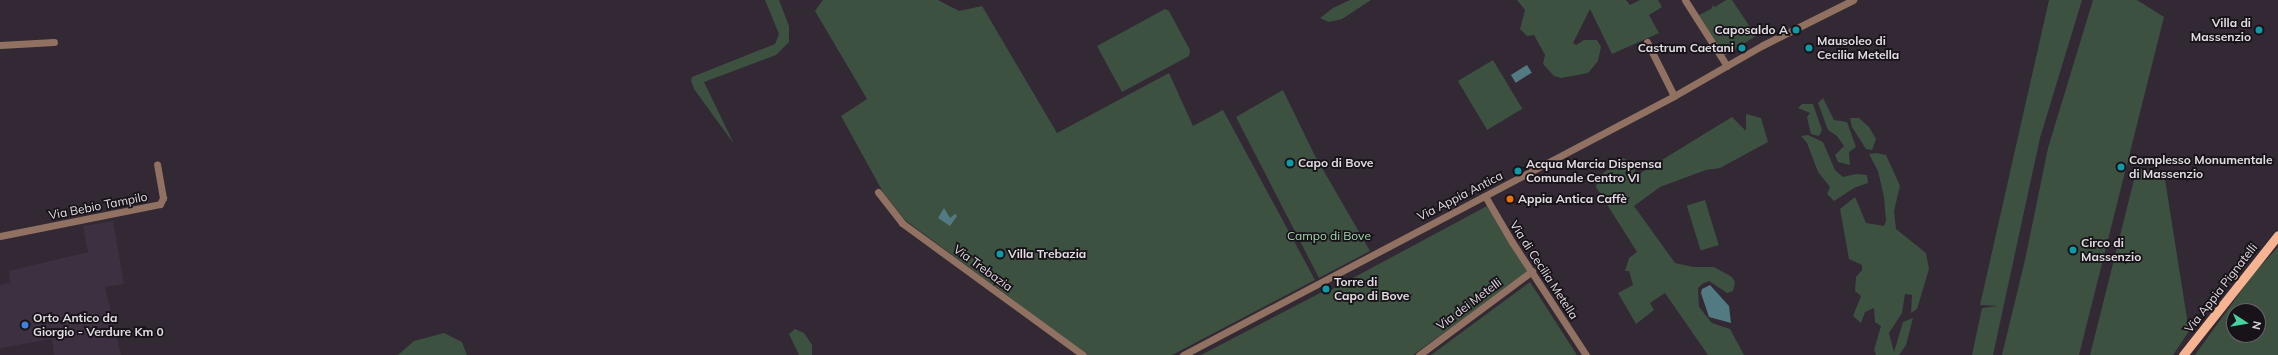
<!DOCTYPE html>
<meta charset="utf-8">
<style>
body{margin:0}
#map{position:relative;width:2278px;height:355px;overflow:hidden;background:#322934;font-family:Mulish,sans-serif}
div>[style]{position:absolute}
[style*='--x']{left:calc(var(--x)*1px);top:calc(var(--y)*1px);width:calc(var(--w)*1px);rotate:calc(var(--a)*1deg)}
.built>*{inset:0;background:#3d3040}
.green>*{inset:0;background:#3c5140;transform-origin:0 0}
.water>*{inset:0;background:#527a82;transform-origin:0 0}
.minor>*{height:7px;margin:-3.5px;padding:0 3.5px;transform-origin:3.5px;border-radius:3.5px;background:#917161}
.major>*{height:9px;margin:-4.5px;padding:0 4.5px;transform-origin:4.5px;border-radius:4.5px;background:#f7b492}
.dots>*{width:11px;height:11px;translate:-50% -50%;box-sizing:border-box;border:2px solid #171318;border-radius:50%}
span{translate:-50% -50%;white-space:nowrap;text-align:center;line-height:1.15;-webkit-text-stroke:3.5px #171318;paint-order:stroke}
.poi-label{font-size:12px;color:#e1dbe2;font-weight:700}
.right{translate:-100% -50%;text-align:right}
.left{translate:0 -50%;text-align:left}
.street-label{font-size:12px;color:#e1dbe2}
.park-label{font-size:12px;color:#a4d7af}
.north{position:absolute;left:2226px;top:303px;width:40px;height:40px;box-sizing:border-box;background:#171318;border:1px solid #686369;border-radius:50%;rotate:102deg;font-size:11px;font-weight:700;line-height:16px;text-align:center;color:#e1dbe2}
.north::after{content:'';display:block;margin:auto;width:14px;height:18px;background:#46d49e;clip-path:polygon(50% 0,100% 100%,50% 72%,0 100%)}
</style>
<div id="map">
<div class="built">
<i style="clip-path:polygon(113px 221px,124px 284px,105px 287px,121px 355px,54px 355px,52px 339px,0 348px,0 285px,10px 283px,9px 271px,88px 252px,83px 226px)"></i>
</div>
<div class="green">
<i style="clip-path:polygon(765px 0,779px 0,789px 26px,789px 42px,776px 55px,704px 82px,734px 144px,694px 89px,691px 80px,692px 77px,775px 44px,779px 34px)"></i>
<i style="clip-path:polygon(823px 0,938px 0,959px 11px,982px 6px,1057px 133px,1169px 73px,1193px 126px,1223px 110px,1315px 280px,1172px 355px,1088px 355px,905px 220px,883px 192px,841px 116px,867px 99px,815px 11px)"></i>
<i style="clip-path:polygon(1350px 0,1371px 0,1342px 19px,1329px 22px,1320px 18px,1333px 8px)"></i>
<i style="clip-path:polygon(1517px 0,1626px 0,1630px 5px,1640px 0,1658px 0,1662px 7px,1649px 15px,1659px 33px,1612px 54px,1590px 9px,1573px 43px,1576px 45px,1584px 40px,1597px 40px,1601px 47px,1598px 61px,1588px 73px,1561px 78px,1554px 76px,1543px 64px,1545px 55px,1534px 35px,1527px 36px,1520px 29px,1525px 10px)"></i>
<i style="clip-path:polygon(1726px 0,1732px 0,1756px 36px,1724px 56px,1699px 15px,1711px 9px,1713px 5px,1715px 7px)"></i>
<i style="clip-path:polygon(2049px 0,2082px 0,2040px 138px,1993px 355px,1972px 355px,1982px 308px,1998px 306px,1980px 305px)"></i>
<i style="clip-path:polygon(2093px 0,2137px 0,2164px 17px,2079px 355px,2002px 355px,2025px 260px,2048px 148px)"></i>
<i style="clip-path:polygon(1165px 9px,1169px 11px,1190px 50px,1189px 56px,1122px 92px,1097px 46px)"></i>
<i style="left:1493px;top:60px;width:57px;height:41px;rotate:59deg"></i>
<i style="clip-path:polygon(1283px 90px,1314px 154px,1370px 251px,1319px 278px,1236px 117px)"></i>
<i style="clip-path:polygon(1823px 98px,1834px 120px,1847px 122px,1856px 147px,1849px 152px,1850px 165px,1838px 162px,1835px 155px,1844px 146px,1837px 136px,1828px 130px,1818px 103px)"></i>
<i style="clip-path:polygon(1802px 104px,1813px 104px,1822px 130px,1819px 136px,1811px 134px,1807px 117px,1810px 113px,1798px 108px)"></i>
<i style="clip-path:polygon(1746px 114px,1761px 118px,1768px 142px,1720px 168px,1706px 170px,1660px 187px,1634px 206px,1675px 263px,1693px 267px,1714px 267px,1732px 277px,1735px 282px,1733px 291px,1727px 293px,1709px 281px,1702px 284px,1698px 288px,1699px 307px,1712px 323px,1730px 329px,1744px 355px,1708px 355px,1665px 293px,1650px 303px,1654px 310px,1636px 324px,1618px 293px,1633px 285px,1629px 271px,1625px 271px,1629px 258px,1637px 252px,1596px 187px,1598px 177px,1623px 158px,1636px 165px,1634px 177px,1732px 117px,1746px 131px)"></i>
<i style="clip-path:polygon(1850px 118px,1859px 118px,1869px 127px,1876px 139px,1872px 150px,1866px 149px,1852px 127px)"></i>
<i style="clip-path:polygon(1808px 135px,1823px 142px,1835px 170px,1843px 177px,1856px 174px,1867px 175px,1868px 183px,1854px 188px,1834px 201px,1827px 194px,1830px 187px,1818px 172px,1807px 143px,1801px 136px)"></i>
<i style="clip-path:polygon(1876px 153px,1886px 155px,1900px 186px,1894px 211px,1896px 229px,1926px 253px,1929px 269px,1917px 309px,1911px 313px,1912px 295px,1905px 294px,1902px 313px,1889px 333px,1894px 352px,1903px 322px,1913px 318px,1906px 345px,1899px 355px,1876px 355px,1874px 350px,1881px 326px,1875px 322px,1874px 308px,1865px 312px,1861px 323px,1853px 316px,1861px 296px,1855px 291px,1856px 277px,1862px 270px,1862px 265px,1849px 259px,1840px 209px,1855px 197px,1866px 223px,1884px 226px,1886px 221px,1884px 197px,1878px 171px,1869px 154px)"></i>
<i style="clip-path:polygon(2137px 168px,2164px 173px,2189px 331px,2173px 355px,2090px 355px)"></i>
<i style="left:1705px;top:200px;width:47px;height:19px;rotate:73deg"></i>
<i style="clip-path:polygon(1487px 206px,1529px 271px,1413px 355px,1201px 355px,1324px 291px,1325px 293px)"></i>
<i style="clip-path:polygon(evenodd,2278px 247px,2278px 355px,2195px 355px,2254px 273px,2278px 247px,2234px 311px,2258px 311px,2258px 335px,2234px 335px,2234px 311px)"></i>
<i style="clip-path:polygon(1530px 282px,1577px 355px,1431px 355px)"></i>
<i style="clip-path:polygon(795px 329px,804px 333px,812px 345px,812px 355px,799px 355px,789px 334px)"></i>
<i style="clip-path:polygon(444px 333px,462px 342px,467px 355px,398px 355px,414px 341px)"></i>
</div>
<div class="water">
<i style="left:1527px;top:65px;width:9px;height:19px;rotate:58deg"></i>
<i style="clip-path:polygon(944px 208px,950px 218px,955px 214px,957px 216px,950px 226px,938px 218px)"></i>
<i style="clip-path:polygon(1710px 285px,1729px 306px,1731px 323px,1709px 317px,1701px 293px,1702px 289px)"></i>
</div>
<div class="minor">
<i style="--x:1685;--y:0;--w:78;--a:57.5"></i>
<i style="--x:1647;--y:42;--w:60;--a:63.4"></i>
<i style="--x:0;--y:45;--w:54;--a:-3.2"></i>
<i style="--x:878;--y:192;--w:39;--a:52"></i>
<i style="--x:902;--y:223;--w:224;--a:36.1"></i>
<i style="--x:1485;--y:196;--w:53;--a:59.6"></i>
<i style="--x:1512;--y:242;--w:135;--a:56.8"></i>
<i style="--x:0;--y:236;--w:163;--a:-11.3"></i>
<i style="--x:160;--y:204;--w:7;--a:-63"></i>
<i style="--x:163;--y:198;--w:34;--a:-100"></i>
<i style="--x:1183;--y:355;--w:555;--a:-27.81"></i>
<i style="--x:1674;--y:96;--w:103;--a:-29.8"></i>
<i style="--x:1763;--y:45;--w:101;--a:-26.6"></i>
<i style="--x:1419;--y:355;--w:141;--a:-36.6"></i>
</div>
<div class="major">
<i style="--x:2183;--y:355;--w:153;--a:-51.6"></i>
</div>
<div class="dots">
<i style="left:1796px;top:30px;background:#0f9aa8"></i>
<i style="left:2259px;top:30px;background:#0f9aa8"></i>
<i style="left:1742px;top:48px;background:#0f9aa8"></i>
<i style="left:1809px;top:48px;background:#0f9aa8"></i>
<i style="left:1290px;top:163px;background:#0f9aa8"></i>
<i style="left:2121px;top:167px;background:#0f9aa8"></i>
<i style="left:1518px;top:171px;background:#0f9aa8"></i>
<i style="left:1510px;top:199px;background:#e8710a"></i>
<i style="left:2073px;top:250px;background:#0f9aa8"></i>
<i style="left:1000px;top:254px;background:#0f9aa8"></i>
<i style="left:1326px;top:289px;background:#0f9aa8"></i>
<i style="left:25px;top:325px;background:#3f7fe0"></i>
</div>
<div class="poi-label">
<span class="right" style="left:2251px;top:30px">Villa di<br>Massenzio</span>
<span class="right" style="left:1788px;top:30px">Caposaldo A</span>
<span class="left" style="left:1817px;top:48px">Mausoleo di<br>Cecilia Metella</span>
<span class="right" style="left:1734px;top:48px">Castrum Caetani</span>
<span class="left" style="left:2129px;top:167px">Complesso Monumentale<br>di Massenzio</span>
<span class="left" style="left:1298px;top:163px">Capo di Bove</span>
<span class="left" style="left:1526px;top:171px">Acqua Marcia Dispensa<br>Comunale Centro VI</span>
<span class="left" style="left:1518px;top:199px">Appia Antica Caffè</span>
<span class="left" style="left:2081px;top:250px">Circo di<br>Massenzio</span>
<span class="left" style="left:1008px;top:254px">Villa Trebazia</span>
<span class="left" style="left:1334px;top:289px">Torre di<br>Capo di Bove</span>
<span class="left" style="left:33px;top:325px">Orto Antico da<br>Giorgio - Verdure Km 0</span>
</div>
<div class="street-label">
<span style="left:1460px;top:196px;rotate:-27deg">Via Appia Antica</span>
<span style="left:98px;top:206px;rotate:-11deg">Via Bebio Tampilo</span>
<span style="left:983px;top:268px;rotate:36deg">Via Trebazia</span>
<span style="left:1544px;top:270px;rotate:57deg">Via di Cecilia Metella</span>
<span style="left:2221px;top:288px;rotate:-52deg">Via Appia Pignatelli</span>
<span style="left:1469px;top:304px;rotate:-37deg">Via dei Metelli</span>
</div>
<div class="park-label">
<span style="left:1329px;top:236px">Campo di Bove</span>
</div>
<div class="north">N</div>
</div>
